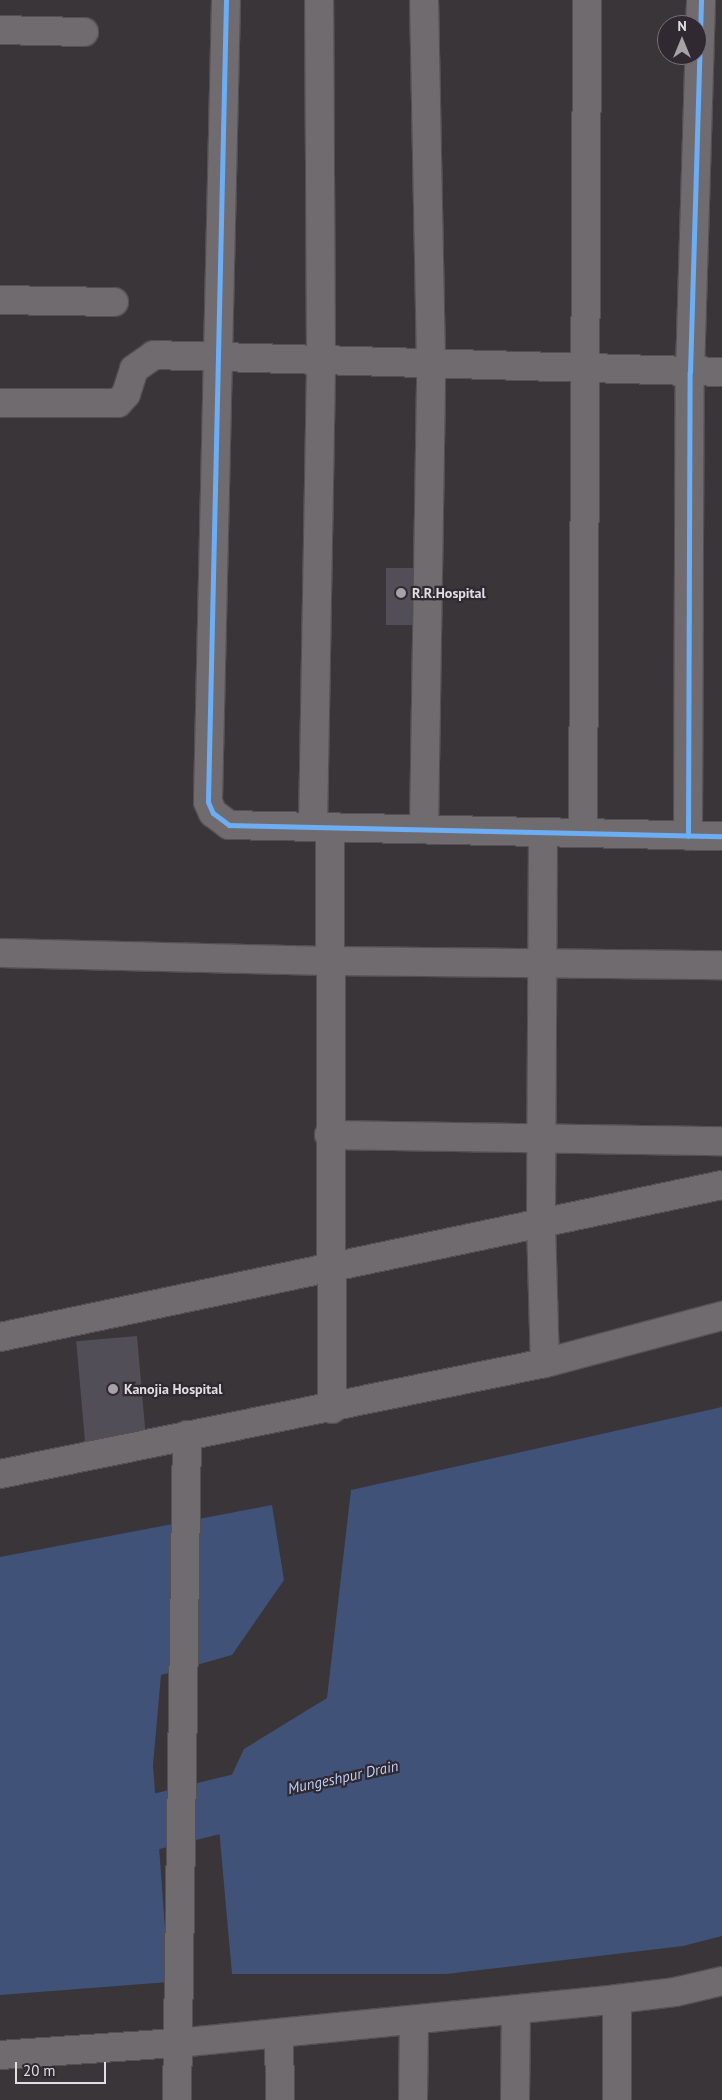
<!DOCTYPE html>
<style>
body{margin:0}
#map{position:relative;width:722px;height:2100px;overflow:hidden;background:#393539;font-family:"PT Sans",sans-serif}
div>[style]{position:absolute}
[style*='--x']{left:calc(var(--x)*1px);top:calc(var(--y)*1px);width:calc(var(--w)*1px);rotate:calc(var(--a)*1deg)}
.water>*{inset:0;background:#405278}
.river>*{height:55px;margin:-27.5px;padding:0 27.5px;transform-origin:27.5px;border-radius:27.5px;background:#405278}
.building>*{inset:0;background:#524e57;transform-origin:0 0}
.roads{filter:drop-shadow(1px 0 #535153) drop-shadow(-1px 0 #535153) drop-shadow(0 1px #535153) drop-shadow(0 -1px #535153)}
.minor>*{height:28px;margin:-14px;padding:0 14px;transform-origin:14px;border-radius:14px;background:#706b6f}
.cycleway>*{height:5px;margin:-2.5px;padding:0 2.5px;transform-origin:2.5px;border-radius:2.5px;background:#6dadf4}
.dots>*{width:14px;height:14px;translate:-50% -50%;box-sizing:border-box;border:2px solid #302931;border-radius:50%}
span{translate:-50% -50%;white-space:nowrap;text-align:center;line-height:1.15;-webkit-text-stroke:4.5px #302931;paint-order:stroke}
.poi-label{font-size:14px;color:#e1dde2;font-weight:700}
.left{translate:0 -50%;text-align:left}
.water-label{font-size:15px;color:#bbcff8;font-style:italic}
.north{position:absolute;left:657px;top:15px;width:50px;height:50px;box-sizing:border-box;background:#302931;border:1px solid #777178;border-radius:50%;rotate:0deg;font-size:14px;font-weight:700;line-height:20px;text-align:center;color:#e1dde2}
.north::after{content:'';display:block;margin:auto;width:18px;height:22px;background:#a6a2a7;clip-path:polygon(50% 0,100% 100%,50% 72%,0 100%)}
.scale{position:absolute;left:15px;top:2062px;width:91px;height:22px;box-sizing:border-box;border:2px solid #e1dde2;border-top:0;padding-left:6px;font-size:15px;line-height:18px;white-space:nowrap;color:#e1dde2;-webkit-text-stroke:4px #302931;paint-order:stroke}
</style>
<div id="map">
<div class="water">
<i style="clip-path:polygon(722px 1407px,722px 1936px,683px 1946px,446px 1974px,232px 1974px,217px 1806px,244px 1749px,327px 1698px,351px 1490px)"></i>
<i style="clip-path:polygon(272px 1505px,284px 1580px,232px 1655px,161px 1675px,153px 1765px,169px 1982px,0 1995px,0 1557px)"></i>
</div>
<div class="river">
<i style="--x:0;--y:1847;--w:62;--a:-2.8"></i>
<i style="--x:62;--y:1844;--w:235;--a:-13.8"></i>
</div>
<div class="building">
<i style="left:386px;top:568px;width:27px;height:57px"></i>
<i style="left:137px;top:1336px;width:102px;height:61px;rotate:85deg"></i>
</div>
<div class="roads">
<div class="minor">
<i style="--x:226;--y:0;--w:802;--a:91.29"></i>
<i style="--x:208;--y:802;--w:12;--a:66"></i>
<i style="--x:213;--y:813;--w:20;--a:37"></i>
<i style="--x:229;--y:825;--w:493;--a:1.3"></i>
<i style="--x:0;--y:30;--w:84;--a:1.4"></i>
<i style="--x:0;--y:300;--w:114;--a:1"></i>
<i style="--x:0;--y:403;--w:118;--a:0"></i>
<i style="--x:118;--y:403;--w:12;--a:-48"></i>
<i style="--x:126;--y:394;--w:26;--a:-72"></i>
<i style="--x:134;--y:369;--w:24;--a:-35"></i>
<i style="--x:154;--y:355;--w:568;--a:1.71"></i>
<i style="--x:313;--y:827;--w:468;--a:-89"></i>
<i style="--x:321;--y:359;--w:359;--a:-90.3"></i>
<i style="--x:330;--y:827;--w:582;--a:89.8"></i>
<i style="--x:424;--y:829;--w:467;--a:-89.1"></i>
<i style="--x:431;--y:362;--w:362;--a:-91.1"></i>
<i style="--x:543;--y:833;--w:390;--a:90.3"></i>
<i style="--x:541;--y:1223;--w:140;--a:88.4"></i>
<i style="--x:583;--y:833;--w:833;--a:-89.72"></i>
<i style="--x:688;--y:836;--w:464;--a:-89.8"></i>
<i style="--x:690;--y:372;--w:372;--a:-88.3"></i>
<i style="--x:0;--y:953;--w:328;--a:1.4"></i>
<i style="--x:328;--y:961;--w:394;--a:0.6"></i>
<i style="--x:329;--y:1135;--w:393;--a:0.9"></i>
<i style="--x:0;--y:1337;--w:738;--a:-11.89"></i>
<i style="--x:0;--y:1474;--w:556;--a:-11.51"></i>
<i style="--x:545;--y:1363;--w:183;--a:-14.9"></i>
<i style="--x:617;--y:1999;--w:101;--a:90"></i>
<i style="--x:279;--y:2033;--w:67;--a:89.1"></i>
<i style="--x:0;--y:2055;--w:178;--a:-3.9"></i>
<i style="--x:178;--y:2043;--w:441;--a:-5.7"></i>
<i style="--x:617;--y:1999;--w:58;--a:-6.9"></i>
<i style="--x:675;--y:1992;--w:48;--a:-13.2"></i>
<i style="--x:177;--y:2100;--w:665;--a:-89.14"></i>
<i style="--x:413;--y:2100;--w:80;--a:-89.3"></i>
<i style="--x:515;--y:2100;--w:90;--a:-89.4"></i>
</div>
</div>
<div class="cycleway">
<i style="--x:226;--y:0;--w:802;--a:91.29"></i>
<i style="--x:208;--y:802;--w:12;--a:66"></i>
<i style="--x:213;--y:813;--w:20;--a:37"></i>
<i style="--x:229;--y:825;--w:493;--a:1.3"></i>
<i style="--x:688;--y:836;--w:464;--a:-89.8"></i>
<i style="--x:690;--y:372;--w:372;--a:-88.3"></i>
</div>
<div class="dots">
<i style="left:401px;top:593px;background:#a6a2a7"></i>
<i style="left:113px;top:1389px;background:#a6a2a7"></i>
</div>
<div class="poi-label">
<span class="left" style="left:412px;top:593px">R.R.Hospital</span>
<span class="left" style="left:124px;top:1389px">Kanojia Hospital</span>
</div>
<div class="water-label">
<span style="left:343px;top:1777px;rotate:-12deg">Mungeshpur Drain</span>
</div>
<div class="north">N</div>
<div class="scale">20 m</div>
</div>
